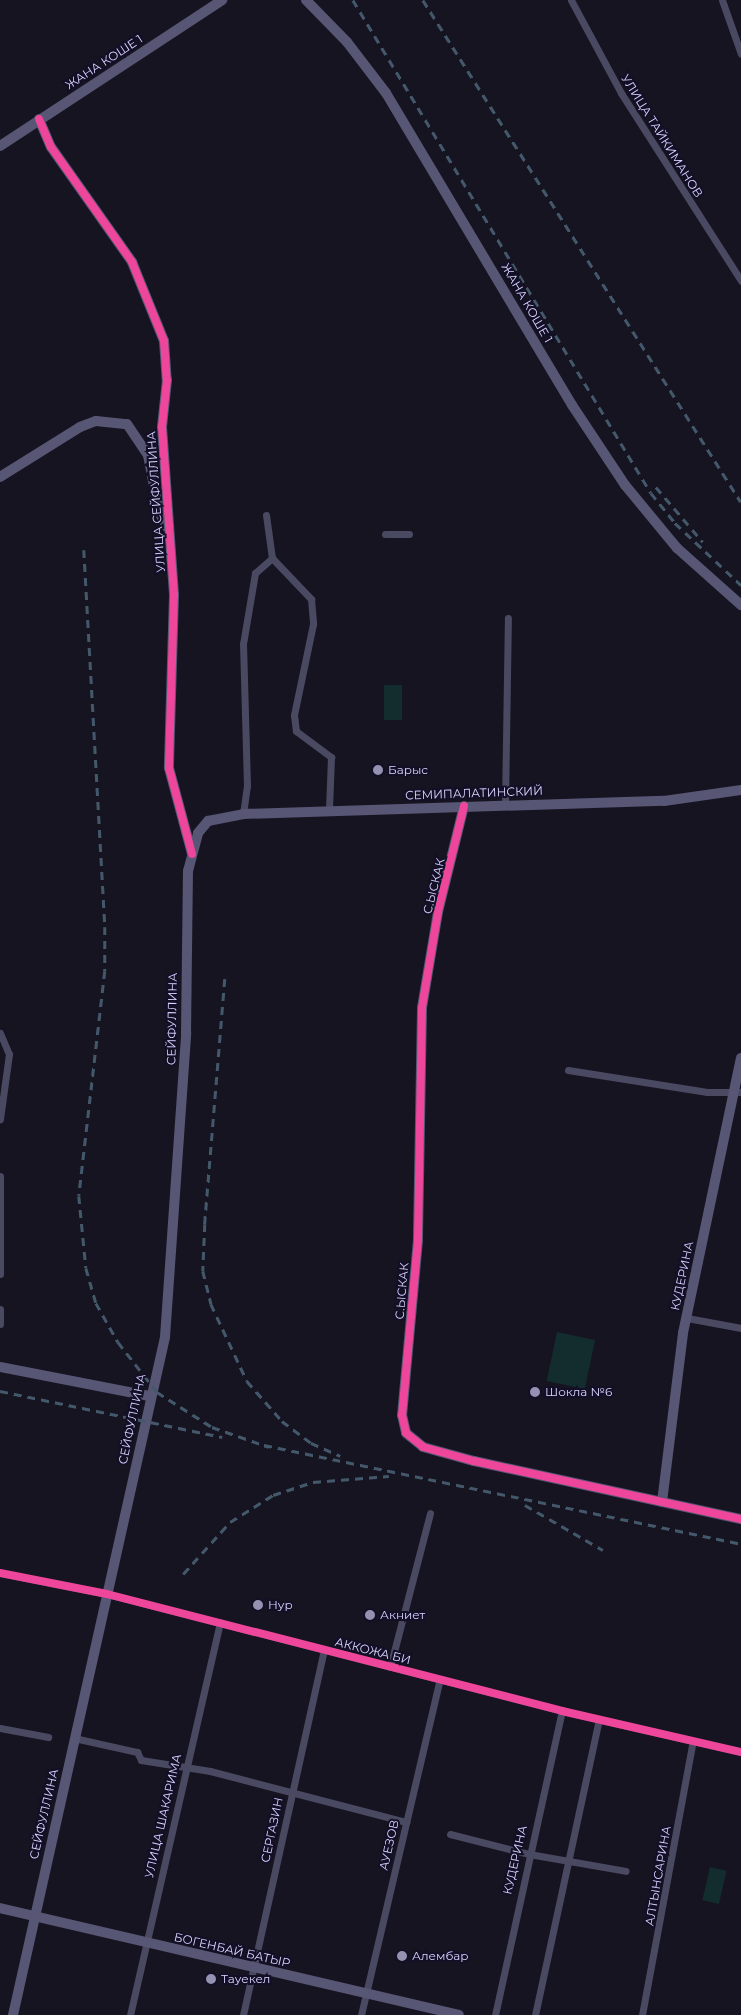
<!DOCTYPE html>
<meta charset="utf-8">
<style>
body{margin:0}
#map{position:relative;width:741px;height:2015px;overflow:hidden;background:#161421;font-family:Montserrat,sans-serif}
div>[style]{position:absolute}
[style*='--x']{left:calc(var(--x)*1px);top:calc(var(--y)*1px);width:calc(var(--w)*1px);rotate:calc(var(--a)*1deg)}
.green>*{inset:0;background:#132c2d;transform-origin:0 0}
.street>*{height:7px;margin:-3.5px;padding:0 3.5px;transform-origin:3.5px;border-radius:3.5px;background:#4a4962}
.secondary>*{height:10px;margin:-5px;padding:0 5px;transform-origin:5px;border-radius:5px;background:#575674}
.rail>*{height:2.5px;margin-top:-1.25px;transform-origin:0;background:repeating-linear-gradient(90deg,#43596b 0 8px,transparent 0 14px)}
.cycleway>*{height:8px;margin:-4px;padding:0 4px;transform-origin:4px;border-radius:4px;background:#ed469a}
.dots>*{width:14px;height:14px;translate:-50% -50%;box-sizing:border-box;border:2px solid #130f26;border-radius:50%}
span{translate:-50% -50%;white-space:nowrap;text-align:center;line-height:1.15;-webkit-text-stroke:4px #130f26;paint-order:stroke}
.street-label{font-size:12px;color:#d9d4ff}
.poi-label{font-size:12px;color:#d9d4ff}
.left{translate:0 -50%;text-align:left}
</style>
<div id="map">
<div class="green">
<i style="left:384px;top:685px;width:18px;height:35px"></i>
<i style="left:557px;top:1332px;width:39px;height:50px;rotate:12deg"></i>
<i style="left:710px;top:1867px;width:17px;height:34px;rotate:13deg"></i>
</div>
<div class="street">
<i style="--x:571;--y:0;--w:106;--a:61.7"></i>
<i style="--x:621;--y:93;--w:223;--a:57.4"></i>
<i style="--x:722;--y:0;--w:57;--a:70.6"></i>
<i style="--x:266;--y:515;--w:43;--a:82.1"></i>
<i style="--x:272;--y:558;--w:57;--a:46.4"></i>
<i style="--x:311;--y:599;--w:25;--a:85"></i>
<i style="--x:313;--y:624;--w:93;--a:101.8"></i>
<i style="--x:294;--y:715;--w:16;--a:83"></i>
<i style="--x:296;--y:731;--w:44;--a:36.6"></i>
<i style="--x:331;--y:757;--w:53;--a:92.2"></i>
<i style="--x:385;--y:534;--w:24;--a:0"></i>
<i style="--x:505;--y:804;--w:186;--a:-89.1"></i>
<i style="--x:243;--y:814;--w:28;--a:-82"></i>
<i style="--x:247;--y:786;--w:142;--a:-91.6"></i>
<i style="--x:243;--y:644;--w:72;--a:-80.4"></i>
<i style="--x:255;--y:573;--w:23;--a:-41"></i>
<i style="--x:0;--y:1033;--w:23;--a:67"></i>
<i style="--x:9;--y:1054;--w:66;--a:97.9"></i>
<i style="--x:568;--y:1070;--w:141;--a:9"></i>
<i style="--x:707;--y:1092;--w:34;--a:0"></i>
<i style="--x:0;--y:1176;--w:98;--a:90"></i>
<i style="--x:0;--y:1309;--w:15;--a:90"></i>
<i style="--x:687;--y:1318;--w:55;--a:10.5"></i>
<i style="--x:0;--y:1573;--w:109;--a:11.1"></i>
<i style="--x:107;--y:1594;--w:470;--a:14.4"></i>
<i style="--x:562;--y:1711;--w:184;--a:12.9"></i>
<i style="--x:390;--y:1667;--w:159;--a:-75.4"></i>
<i style="--x:0;--y:1728;--w:49;--a:10.6"></i>
<i style="--x:74;--y:1738;--w:65;--a:12.5"></i>
<i style="--x:137;--y:1752;--w:9;--a:63"></i>
<i style="--x:141;--y:1760;--w:70;--a:9.1"></i>
<i style="--x:210;--y:1771;--w:203;--a:14.6"></i>
<i style="--x:450;--y:1834;--w:81;--a:14.2"></i>
<i style="--x:529;--y:1854;--w:98;--a:9.9"></i>
<i style="--x:130;--y:2015;--w:403;--a:-77.1"></i>
<i style="--x:243;--y:2015;--w:374;--a:-77.5"></i>
<i style="--x:361;--y:2015;--w:345;--a:-76.8"></i>
<i style="--x:495;--y:2015;--w:311;--a:-77.6"></i>
<i style="--x:535;--y:2015;--w:303;--a:-77.8"></i>
<i style="--x:642;--y:2015;--w:279;--a:-79.5"></i>
</div>
<div class="secondary">
<i style="--x:306;--y:0;--w:59;--a:45.7"></i>
<i style="--x:347;--y:42;--w:64;--a:52.6"></i>
<i style="--x:386;--y:93;--w:363;--a:59.2"></i>
<i style="--x:572;--y:405;--w:96;--a:56.5"></i>
<i style="--x:625;--y:485;--w:82;--a:50.5"></i>
<i style="--x:677;--y:548;--w:86;--a:41.7"></i>
<i style="--x:39;--y:119;--w:30;--a:67"></i>
<i style="--x:51;--y:147;--w:141;--a:54.8"></i>
<i style="--x:132;--y:262;--w:85;--a:67.9"></i>
<i style="--x:164;--y:341;--w:39;--a:86"></i>
<i style="--x:167;--y:380;--w:47;--a:96.1"></i>
<i style="--x:162;--y:427;--w:168;--a:85.9"></i>
<i style="--x:174;--y:595;--w:173;--a:91.7"></i>
<i style="--x:169;--y:768;--w:89;--a:75"></i>
<i style="--x:0;--y:146;--w:266;--a:-33.3"></i>
<i style="--x:0;--y:477;--w:94;--a:-32"></i>
<i style="--x:80;--y:427;--w:17;--a:-21"></i>
<i style="--x:96;--y:421;--w:31;--a:6"></i>
<i style="--x:127;--y:424;--w:37;--a:56"></i>
<i style="--x:148;--y:455;--w:58;--a:79.1"></i>
<i style="--x:159;--y:512;--w:17;--a:62"></i>
<i style="--x:464;--y:806;--w:109;--a:103.8"></i>
<i style="--x:438;--y:912;--w:97;--a:99.5"></i>
<i style="--x:422;--y:1008;--w:232;--a:91"></i>
<i style="--x:418;--y:1240;--w:176;--a:95.2"></i>
<i style="--x:402;--y:1415;--w:18;--a:77"></i>
<i style="--x:406;--y:1433;--w:22;--a:39"></i>
<i style="--x:423;--y:1447;--w:53;--a:15.4"></i>
<i style="--x:474;--y:1461;--w:273;--a:12.3"></i>
<i style="--x:0;--y:1367;--w:152;--a:11"></i>
<i style="--x:662;--y:1502;--w:170;--a:-82.9"></i>
<i style="--x:683;--y:1333;--w:281;--a:-78.1"></i>
<i style="--x:0;--y:1908;--w:471;--a:13.1"></i>
<i style="--x:13;--y:2015;--w:695;--a:-77.36"></i>
<i style="--x:165;--y:1337;--w:305;--a:-86"></i>
<i style="--x:186;--y:1033;--w:162;--a:-89.3"></i>
<i style="--x:188;--y:871;--w:39;--a:-75"></i>
<i style="--x:198;--y:833;--w:16;--a:-50"></i>
<i style="--x:208;--y:821;--w:36;--a:-11"></i>
<i style="--x:243;--y:814;--w:421;--a:-1.8"></i>
<i style="--x:664;--y:801;--w:78;--a:-8.1"></i>
</div>
<div class="rail">
<i style="--x:353;--y:0;--w:576;--a:58.85"></i>
<i style="--x:651;--y:493;--w:38;--a:51"></i>
<i style="--x:675;--y:523;--w:91;--a:43.2"></i>
<i style="--x:423;--y:0;--w:594;--a:57.65"></i>
<i style="--x:656;--y:487;--w:72;--a:49.5"></i>
<i style="--x:84;--y:550;--w:378;--a:86.8"></i>
<i style="--x:105;--y:927;--w:44;--a:90"></i>
<i style="--x:105;--y:971;--w:226;--a:96.6"></i>
<i style="--x:79;--y:1196;--w:72;--a:84.4"></i>
<i style="--x:86;--y:1268;--w:36;--a:74"></i>
<i style="--x:96;--y:1303;--w:45;--a:60.6"></i>
<i style="--x:118;--y:1342;--w:63;--a:52"></i>
<i style="--x:157;--y:1392;--w:65;--a:32.5"></i>
<i style="--x:212;--y:1427;--w:60;--a:19.3"></i>
<i style="--x:225;--y:979;--w:246;--a:94.7"></i>
<i style="--x:205;--y:1224;--w:47;--a:92.4"></i>
<i style="--x:203;--y:1271;--w:34;--a:76"></i>
<i style="--x:211;--y:1304;--w:85;--a:64.9"></i>
<i style="--x:247;--y:1381;--w:53;--a:48.8"></i>
<i style="--x:282;--y:1421;--w:36;--a:37"></i>
<i style="--x:311;--y:1443;--w:32;--a:24"></i>
<i style="--x:0;--y:1391;--w:227;--a:11.7"></i>
<i style="--x:264;--y:1445;--w:487;--a:11.7"></i>
<i style="--x:525;--y:1505;--w:90;--a:30"></i>
<i style="--x:183;--y:1574;--w:70;--a:-47.9"></i>
<i style="--x:230;--y:1522;--w:51;--a:-32.1"></i>
<i style="--x:273;--y:1495;--w:42;--a:-18"></i>
<i style="--x:313;--y:1482;--w:76;--a:-4.5"></i>
</div>
<div class="cycleway">
<i style="--x:39;--y:119;--w:30;--a:67"></i>
<i style="--x:51;--y:147;--w:141;--a:54.8"></i>
<i style="--x:132;--y:262;--w:85;--a:67.9"></i>
<i style="--x:164;--y:341;--w:39;--a:86"></i>
<i style="--x:167;--y:380;--w:47;--a:96.1"></i>
<i style="--x:162;--y:427;--w:168;--a:85.9"></i>
<i style="--x:174;--y:595;--w:173;--a:91.7"></i>
<i style="--x:169;--y:768;--w:89;--a:75"></i>
<i style="--x:464;--y:806;--w:109;--a:103.8"></i>
<i style="--x:438;--y:912;--w:97;--a:99.5"></i>
<i style="--x:422;--y:1008;--w:232;--a:91"></i>
<i style="--x:418;--y:1240;--w:176;--a:95.2"></i>
<i style="--x:402;--y:1415;--w:18;--a:77"></i>
<i style="--x:406;--y:1433;--w:22;--a:39"></i>
<i style="--x:423;--y:1447;--w:53;--a:15.4"></i>
<i style="--x:474;--y:1461;--w:273;--a:12.3"></i>
<i style="--x:0;--y:1573;--w:109;--a:11.1"></i>
<i style="--x:107;--y:1594;--w:470;--a:14.4"></i>
<i style="--x:562;--y:1711;--w:184;--a:12.9"></i>
</div>
<div class="dots">
<i style="left:378px;top:770px;background:#9591b1"></i>
<i style="left:535px;top:1392px;background:#9591b1"></i>
<i style="left:258px;top:1605px;background:#9591b1"></i>
<i style="left:370px;top:1615px;background:#9591b1"></i>
<i style="left:402px;top:1956px;background:#9591b1"></i>
<i style="left:211px;top:1979px;background:#9591b1"></i>
</div>
<div class="street-label">
<span style="left:104px;top:62px;rotate:-33deg">ЖАНА КОШЕ 1</span>
<span style="left:662px;top:136px;rotate:58deg">УЛИЦА ТАЙКИМАНОВ</span>
<span style="left:527px;top:303px;rotate:60deg">ЖАНА КОШЕ 1</span>
<span style="left:156px;top:502px;rotate:-94deg">УЛИЦА СЕЙФУЛЛИНА</span>
<span style="left:474px;top:793px;rotate:-2deg">СЕМИПАЛАТИНСКИЙ</span>
<span style="left:434px;top:886px;rotate:-76deg">С.ЫСКАК</span>
<span style="left:172px;top:1019px;rotate:-89deg">СЕЙФУЛЛИНА</span>
<span style="left:682px;top:1276px;rotate:-78deg">КУДЕРИНА</span>
<span style="left:402px;top:1291px;rotate:-85deg">С.ЫСКАК</span>
<span style="left:132px;top:1419px;rotate:-78deg">СЕЙФУЛЛИНА</span>
<span style="left:373px;top:1651px;rotate:14deg">АККОЖА БИ</span>
<span style="left:44px;top:1814px;rotate:-77deg">СЕЙФУЛЛИНА</span>
<span style="left:163px;top:1816px;rotate:-77deg">УЛИЦА ШАКАРИМА</span>
<span style="left:272px;top:1830px;rotate:-78deg">СЕРГАЗИН</span>
<span style="left:389px;top:1845px;rotate:-77deg">АУЕЗОВ</span>
<span style="left:515px;top:1860px;rotate:-77deg">КУДЕРИНА</span>
<span style="left:658px;top:1876px;rotate:-80deg">АЛТЫНСАРИНА</span>
<span style="left:232px;top:1950px;rotate:13deg">БОГЕНБАЙ БАТЫР</span>
</div>
<div class="poi-label">
<span class="left" style="left:388px;top:770px">Барыс</span>
<span class="left" style="left:545px;top:1392px">Шокла №6</span>
<span class="left" style="left:268px;top:1605px">Нур</span>
<span class="left" style="left:380px;top:1615px">Акниет</span>
<span class="left" style="left:412px;top:1956px">Алембар</span>
<span class="left" style="left:221px;top:1979px">Тауекел</span>
</div>
</div>
